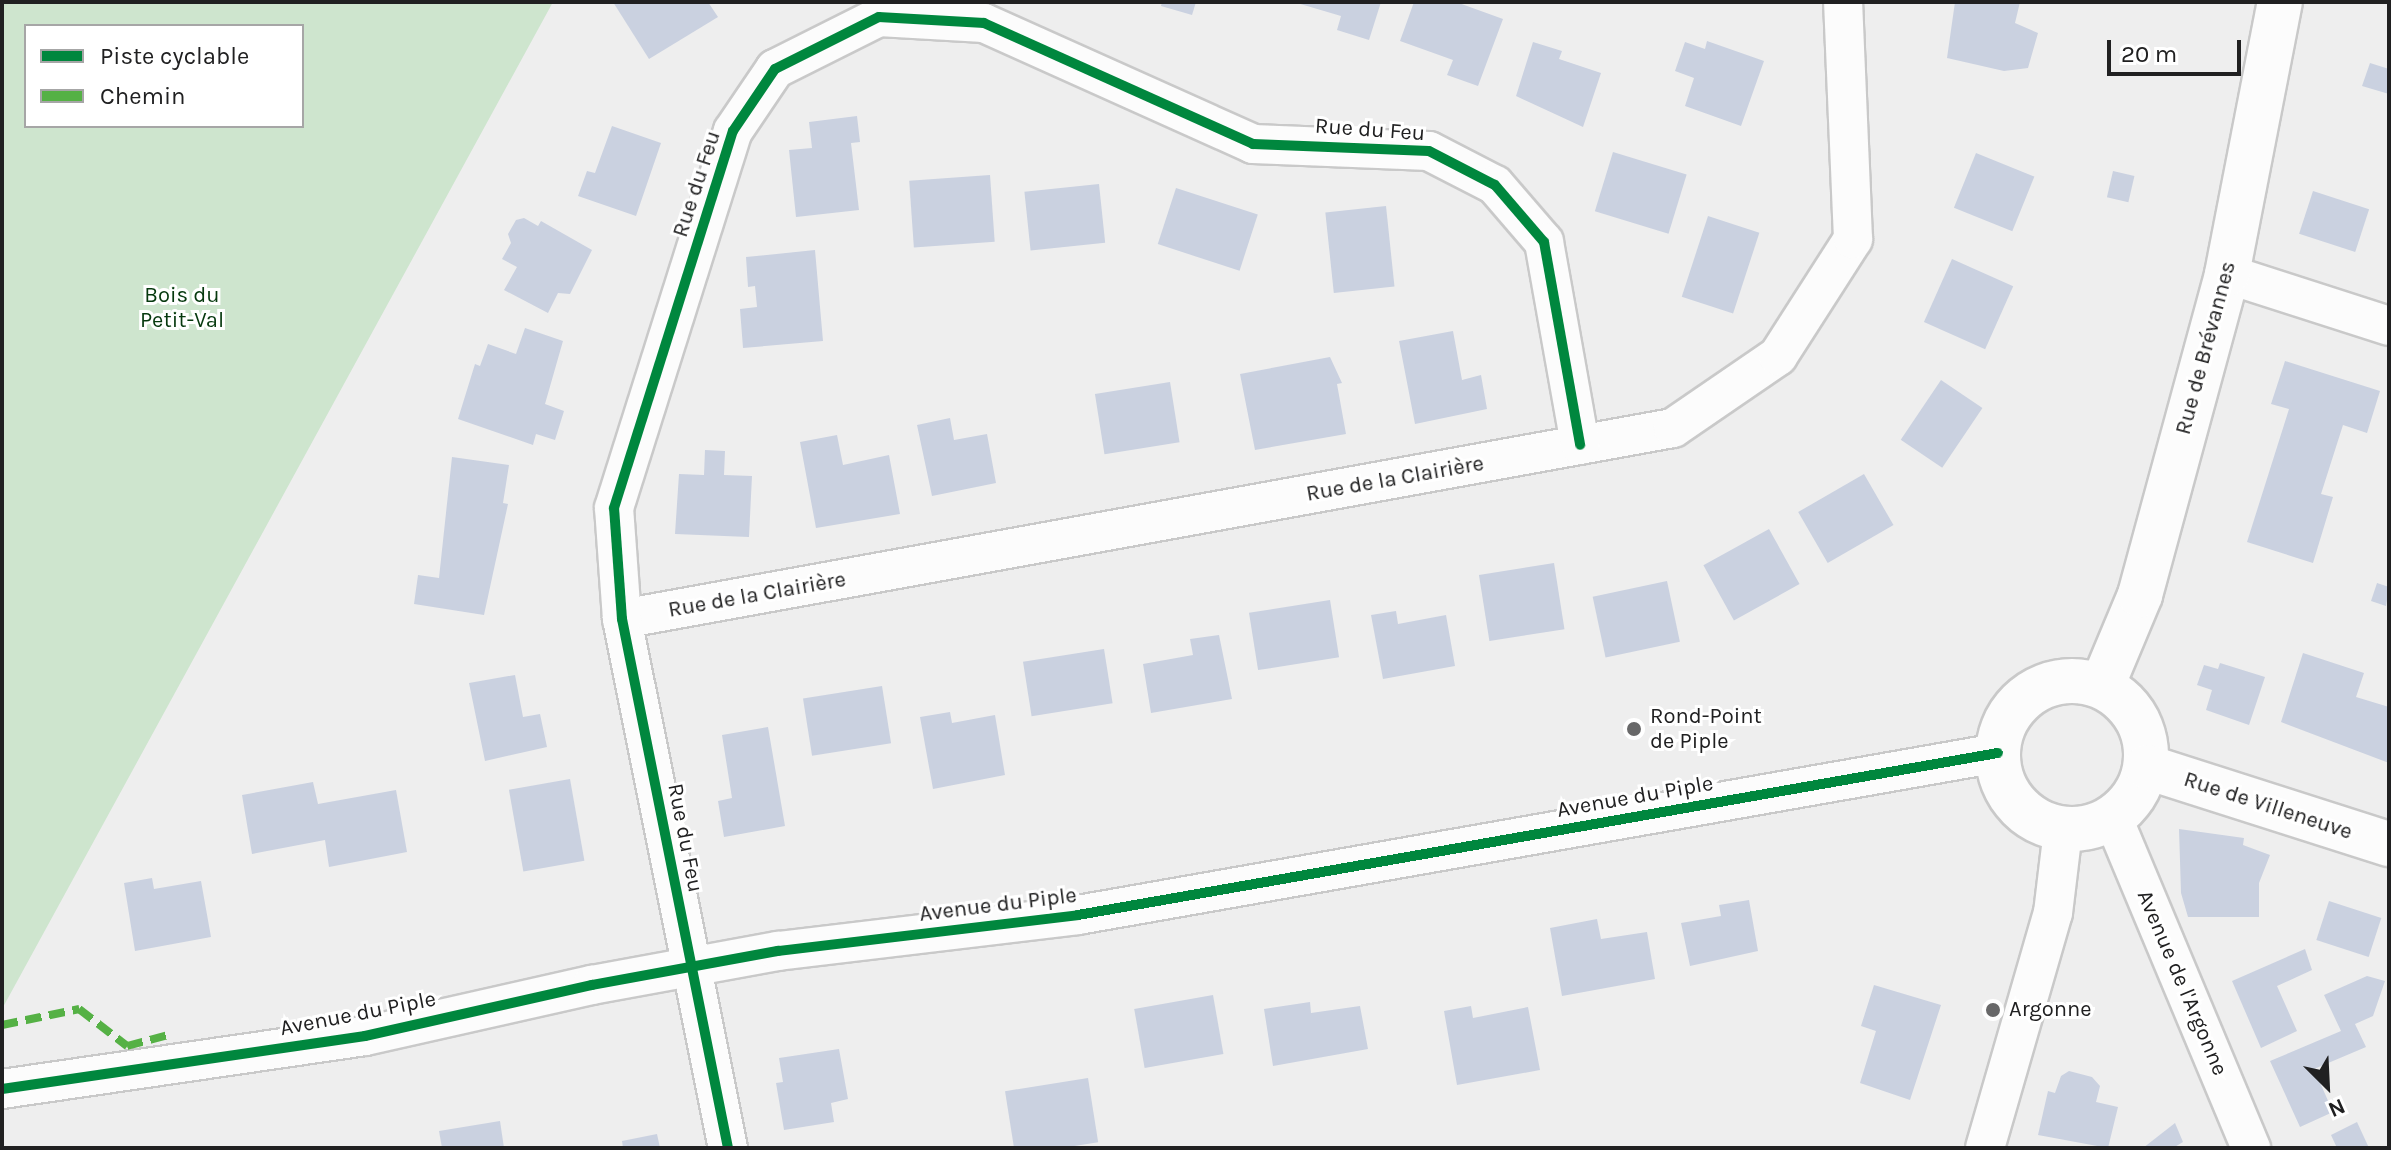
<!DOCTYPE html>
<meta charset="utf-8">
<style>
body{margin:0}
#map{position:relative;width:2391px;height:1150px;overflow:hidden;background:#eee;font-family:Karla,sans-serif}
div>[style]{position:absolute}
[style*='--x']{left:calc(var(--x)*1px);top:calc(var(--y)*1px);width:calc(var(--w)*1px);rotate:calc(var(--a)*1deg)}
.green>*{inset:0;background:#cee5ce}
.building>*{inset:0;background:#cad1e0;transform-origin:0 0}
.roads{filter:drop-shadow(2px 0 #c9c9c9) drop-shadow(-2px 0 #c9c9c9) drop-shadow(0 2px #c9c9c9) drop-shadow(0 -2px #c9c9c9)}
.street>*{height:38px;margin:-19px;padding:0 19px;transform-origin:19px;border-radius:19px;background:#fcfcfc}
.secondary>*{height:44px;margin:-22px;padding:0 22px;transform-origin:22px;border-radius:22px;background:#fcfcfc}
.secondary>.ring{margin:-22px;padding:0;box-sizing:content-box;background:none;border:44px solid #fcfcfc;border-radius:50%}
.quiet>*{height:8px;margin-top:-4px;transform-origin:0;background:repeating-linear-gradient(90deg,#55b145 0 16px,transparent 0 24px)}
.cycleway>*{height:10px;margin:-5px;padding:0 5px;transform-origin:5px;border-radius:5px;background:#00873e}
.dots>*{width:22px;height:22px;translate:-50% -50%;box-sizing:border-box;border:4px solid #fff;border-radius:50%}
span{translate:-50% -50%;white-space:nowrap;text-align:center;line-height:1.15;-webkit-text-stroke:6px #fff;paint-order:stroke}
.street-label{font-size:22px;color:#202021}
.park-label{font-size:22px;color:#06390e}
.poi-label{font-size:22px;color:#202021}
.left{translate:0 -50%;text-align:left}
.frame{position:absolute;inset:0;border:4px solid #202021;pointer-events:none}
.legend{position:absolute;left:24px;top:24px;width:280px;height:104px;box-sizing:border-box;background:#fff;border:2px solid #a6a6a6;margin:0;padding:10px 14px;list-style:none;font-size:24px;color:#202021}
.legend li{display:flex;align-items:center;gap:16px;height:40px}
.legend b{width:40px;border:2px solid #a6a6a6}
.north{position:absolute;left:2287px;top:1046px;width:80px;height:80px;-webkit-text-stroke:6px #fff;paint-order:stroke;rotate:156deg;font-size:22px;font-weight:700;line-height:32px;text-align:center;color:#202021}
.north::after{content:'';display:block;margin:auto;width:28px;height:36px;background:#202021;clip-path:polygon(50% 0,100% 100%,50% 72%,0 100%)}
.scale{position:absolute;left:2107px;top:40px;width:134px;height:36px;box-sizing:border-box;border:4px solid #202021;border-top:0;padding-left:10px;font-size:24px;line-height:28px;white-space:nowrap;color:#202021;-webkit-text-stroke:6px #fff;paint-order:stroke}
</style>
<div id="map">
<div class="green">
<i style="clip-path:polygon(evenodd,2px 2px,553px 2px,2px 1009px,2px 2px,26px 26px,302px 26px,302px 126px,26px 126px,26px 26px)"></i>
</div>
<div class="building">
<i style="clip-path:polygon(613px 2px,708px 2px,718px 17px,649px 59px)"></i>
<i style="clip-path:polygon(1162px 2px,1196px 2px,1192px 15px,1161px 6px)"></i>
<i style="clip-path:polygon(1381px 2px,1369px 40px,1337px 30px,1341px 16px,1297px 3px)"></i>
<i style="clip-path:polygon(1414px 2px,1456px 2px,1503px 19px,1478px 86px,1447px 75px,1453px 60px,1400px 41px)"></i>
<i style="clip-path:polygon(1955px 2px,2020px 2px,2015px 23px,2038px 33px,2028px 68px,2004px 71px,1947px 58px)"></i>
<i style="clip-path:polygon(1707px 41px,1764px 61px,1741px 126px,1685px 106px,1694px 78px,1675px 71px,1685px 42px,1705px 49px)"></i>
<i style="clip-path:polygon(1533px 42px,1562px 51px,1559px 59px,1601px 73px,1583px 127px,1516px 96px)"></i>
<i style="clip-path:polygon(2370px 63px,2389px 69px,2389px 94px,2362px 86px)"></i>
<i style="clip-path:polygon(857px 116px,860px 142px,851px 143px,859px 210px,796px 217px,789px 150px,812px 148px,809px 122px)"></i>
<i style="clip-path:polygon(612px 126px,661px 143px,636px 216px,578px 196px,587px 171px,595px 173px)"></i>
<i style="left:1613px;top:152px;width:77px;height:62px;rotate:17deg"></i>
<i style="left:1976px;top:153px;width:63px;height:59px;rotate:22deg"></i>
<i style="left:2113px;top:171px;width:22px;height:27px;rotate:13deg"></i>
<i style="left:990px;top:175px;width:67px;height:81px;rotate:86deg"></i>
<i style="left:1099px;top:184px;width:59px;height:75px;rotate:84deg"></i>
<i style="left:1176px;top:188px;width:86px;height:59px;rotate:18deg"></i>
<i style="left:2313px;top:191px;width:59px;height:45px;rotate:18deg"></i>
<i style="left:1386px;top:206px;width:81px;height:61px;rotate:84deg"></i>
<i style="left:1708px;top:216px;width:54px;height:85px;rotate:18deg"></i>
<i style="clip-path:polygon(524px 218px,538px 226px,541px 221px,592px 250px,570px 294px,558px 293px,548px 313px,504px 290px,517px 267px,502px 259px,511px 243px,508px 234px,516px 220px)"></i>
<i style="clip-path:polygon(815px 250px,823px 341px,743px 348px,740px 309px,757px 307px,755px 286px,748px 287px,746px 257px)"></i>
<i style="left:1952px;top:259px;width:67px;height:69px;rotate:24deg"></i>
<i style="clip-path:polygon(525px 328px,563px 341px,545px 404px,564px 411px,555px 440px,536px 434px,533px 445px,458px 419px,475px 364px,480px 366px,488px 344px,516px 354px)"></i>
<i style="clip-path:polygon(1453px 331px,1462px 380px,1481px 375px,1487px 409px,1415px 424px,1399px 341px)"></i>
<i style="clip-path:polygon(1330px 357px,1342px 383px,1337px 384px,1346px 434px,1255px 450px,1240px 374px)"></i>
<i style="clip-path:polygon(2285px 361px,2380px 391px,2367px 433px,2343px 425px,2321px 494px,2333px 497px,2313px 563px,2247px 542px,2289px 409px,2271px 404px)"></i>
<i style="left:1941px;top:380px;width:50px;height:72px;rotate:34deg"></i>
<i style="left:1170px;top:382px;width:61px;height:76px;rotate:81deg"></i>
<i style="clip-path:polygon(950px 418px,954px 440px,987px 434px,996px 483px,932px 496px,917px 425px)"></i>
<i style="clip-path:polygon(837px 435px,843px 465px,889px 455px,900px 514px,816px 528px,800px 442px)"></i>
<i style="clip-path:polygon(705px 450px,725px 451px,724px 475px,752px 476px,749px 537px,675px 534px,679px 474px,704px 475px)"></i>
<i style="clip-path:polygon(452px 457px,509px 465px,503px 503px,508px 504px,484px 615px,414px 604px,418px 575px,439px 578px)"></i>
<i style="left:1864px;top:474px;width:59px;height:76px;rotate:60deg"></i>
<i style="left:1769px;top:529px;width:63px;height:75px;rotate:61deg"></i>
<i style="left:1554px;top:563px;width:67px;height:76px;rotate:81deg"></i>
<i style="left:1667px;top:581px;width:62px;height:76px;rotate:78deg"></i>
<i style="clip-path:polygon(2377px 583px,2389px 587px,2386px 606px,2371px 601px)"></i>
<i style="left:1330px;top:600px;width:58px;height:82px;rotate:81deg"></i>
<i style="clip-path:polygon(1396px 611px,1398px 624px,1446px 615px,1455px 666px,1383px 679px,1371px 615px)"></i>
<i style="clip-path:polygon(1219px 635px,1232px 699px,1151px 713px,1143px 664px,1193px 655px,1190px 639px)"></i>
<i style="left:1104px;top:649px;width:55px;height:82px;rotate:81deg"></i>
<i style="clip-path:polygon(2303px 653px,2364px 673px,2356px 697px,2389px 707px,2389px 763px,2281px 722px)"></i>
<i style="clip-path:polygon(2220px 663px,2265px 677px,2249px 725px,2206px 710px,2212px 690px,2197px 685px,2204px 665px,2218px 669px)"></i>
<i style="clip-path:polygon(515px 675px,523px 717px,540px 714px,547px 747px,485px 761px,469px 683px)"></i>
<i style="left:882px;top:686px;width:58px;height:80px;rotate:81deg"></i>
<i style="clip-path:polygon(950px 712px,952px 723px,995px 715px,1005px 775px,933px 789px,920px 717px)"></i>
<i style="clip-path:polygon(768px 727px,785px 826px,724px 837px,718px 801px,732px 798px,722px 735px)"></i>
<i style="left:570px;top:779px;width:83px;height:62px;rotate:80deg"></i>
<i style="clip-path:polygon(313px 782px,318px 804px,396px 790px,407px 852px,329px 867px,325px 840px,252px 854px,242px 795px)"></i>
<i style="clip-path:polygon(2179px 829px,2244px 838px,2243px 845px,2270px 855px,2259px 883px,2259px 917px,2188px 917px,2181px 893px)"></i>
<i style="clip-path:polygon(152px 878px,154px 889px,201px 881px,211px 937px,135px 951px,124px 883px)"></i>
<i style="clip-path:polygon(1749px 900px,1758px 951px,1690px 966px,1681px 923px,1721px 916px,1719px 905px)"></i>
<i style="left:2329px;top:901px;width:55px;height:41px;rotate:18deg"></i>
<i style="clip-path:polygon(1597px 919px,1601px 939px,1647px 932px,1655px 979px,1562px 996px,1550px 928px)"></i>
<i style="clip-path:polygon(2305px 949px,2312px 970px,2277px 986px,2297px 1031px,2261px 1048px,2232px 981px)"></i>
<i style="clip-path:polygon(2367px 976px,2385px 981px,2373px 1016px,2355px 1024px,2366px 1047px,2314px 1069px,2333px 1112px,2300px 1127px,2270px 1061px,2341px 1031px,2324px 995px)"></i>
<i style="clip-path:polygon(1874px 985px,1941px 1005px,1910px 1100px,1860px 1083px,1876px 1031px,1861px 1026px)"></i>
<i style="left:1213px;top:995px;width:60px;height:80px;rotate:80deg"></i>
<i style="clip-path:polygon(1310px 1002px,1311px 1013px,1360px 1006px,1368px 1049px,1273px 1066px,1264px 1009px)"></i>
<i style="clip-path:polygon(1471px 1006px,1473px 1018px,1528px 1007px,1540px 1070px,1457px 1085px,1444px 1011px)"></i>
<i style="clip-path:polygon(839px 1049px,848px 1099px,831px 1103px,834px 1122px,784px 1130px,776px 1083px,783px 1082px,779px 1058px)"></i>
<i style="clip-path:polygon(2069px 1071px,2092px 1077px,2100px 1086px,2096px 1102px,2118px 1107px,2108px 1148px,2038px 1135px,2048px 1091px,2055px 1093px,2061px 1076px)"></i>
<i style="left:1088px;top:1078px;width:65px;height:84px;rotate:81deg"></i>
<i style="clip-path:polygon(500px 1121px,504px 1148px,442px 1148px,439px 1131px)"></i>
<i style="clip-path:polygon(2357px 1122px,2369px 1148px,2337px 1148px,2331px 1135px)"></i>
<i style="clip-path:polygon(2175px 1123px,2183px 1142px,2173px 1148px,2143px 1148px)"></i>
<i style="clip-path:polygon(657px 1134px,660px 1148px,623px 1148px,622px 1141px)"></i>
</div>
<div class="roads">
<div class="street">
<i style="--x:2227;--y:274;--w:170;--a:17.8"></i>
<i style="--x:622;--y:619;--w:1068;--a:-10.3"></i>
<i style="--x:1673;--y:428;--w:127;--a:-34.4"></i>
<i style="--x:1778;--y:356;--w:139;--a:-57.3"></i>
<i style="--x:1853;--y:239;--w:237;--a:-92.4"></i>
<i style="--x:2113;--y:818;--w:358;--a:67.3"></i>
<i style="--x:2;--y:1089;--w:367;--a:-8.3"></i>
<i style="--x:365;--y:1036;--w:233;--a:-12.7"></i>
<i style="--x:592;--y:985;--w:189;--a:-10.4"></i>
<i style="--x:778;--y:951;--w:302;--a:-6.8"></i>
<i style="--x:1078;--y:915;--w:934;--a:-9.99"></i>
<i style="--x:728;--y:1148;--w:540;--a:-101.33"></i>
<i style="--x:622;--y:619;--w:111;--a:-94.1"></i>
<i style="--x:614;--y:508;--w:395;--a:-72.5"></i>
<i style="--x:733;--y:131;--w:75;--a:-55.9"></i>
<i style="--x:775;--y:69;--w:116;--a:-26.6"></i>
<i style="--x:879;--y:17;--w:105;--a:3.3"></i>
<i style="--x:984;--y:23;--w:295;--a:24.2"></i>
<i style="--x:1253;--y:144;--w:176;--a:2.3"></i>
<i style="--x:1429;--y:151;--w:74;--a:27.3"></i>
<i style="--x:1495;--y:185;--w:75;--a:49.3"></i>
<i style="--x:1544;--y:242;--w:206;--a:79.9"></i>
<i style="--x:1985;--y:1148;--w:245;--a:-73.9"></i>
<i style="--x:2053;--y:913;--w:84;--a:-83.1"></i>
</div>
<div class="secondary">
<i class="ring" style="left:1998px;top:681px;width:104px;height:104px"></i>
<i style="--x:2102;--y:686;--w:99;--a:-67.3"></i>
<i style="--x:2140;--y:595;--w:333;--a:-74.8"></i>
<i style="--x:2227;--y:274;--w:277;--a:-79"></i>
<i style="--x:2147;--y:767;--w:254;--a:17.7"></i>
</div>
</div>
<div class="quiet">
<i style="--x:2;--y:1025;--w:79;--a:-11.7"></i>
<i style="--x:79;--y:1009;--w:61;--a:37.6"></i>
<i style="--x:127;--y:1046;--w:47;--a:-14.9"></i>
</div>
<div class="cycleway">
<i style="--x:2;--y:1089;--w:367;--a:-8.3"></i>
<i style="--x:365;--y:1036;--w:233;--a:-12.7"></i>
<i style="--x:592;--y:985;--w:189;--a:-10.4"></i>
<i style="--x:778;--y:951;--w:302;--a:-6.8"></i>
<i style="--x:1078;--y:915;--w:934;--a:-9.99"></i>
<i style="--x:728;--y:1148;--w:540;--a:-101.33"></i>
<i style="--x:622;--y:619;--w:111;--a:-94.1"></i>
<i style="--x:614;--y:508;--w:395;--a:-72.5"></i>
<i style="--x:733;--y:131;--w:75;--a:-55.9"></i>
<i style="--x:775;--y:69;--w:116;--a:-26.6"></i>
<i style="--x:879;--y:17;--w:105;--a:3.3"></i>
<i style="--x:984;--y:23;--w:295;--a:24.2"></i>
<i style="--x:1253;--y:144;--w:176;--a:2.3"></i>
<i style="--x:1429;--y:151;--w:74;--a:27.3"></i>
<i style="--x:1495;--y:185;--w:75;--a:49.3"></i>
<i style="--x:1544;--y:242;--w:206;--a:79.9"></i>
</div>
<div class="dots">
<i style="left:1634px;top:729px;background:#686869"></i>
<i style="left:1993px;top:1010px;background:#686869"></i>
</div>
<div class="street-label">
<span style="left:1370px;top:130px;rotate:4deg">Rue du Feu</span>
<span style="left:697px;top:184px;rotate:-72deg">Rue du Feu</span>
<span style="left:2206px;top:348px;rotate:-75deg">Rue de Brévannes</span>
<span style="left:1395px;top:479px;rotate:-10deg">Rue de la Clairière</span>
<span style="left:757px;top:595px;rotate:-10deg">Rue de la Clairière</span>
<span style="left:1635px;top:797px;rotate:-10deg">Avenue du Piple</span>
<span style="left:2268px;top:806px;rotate:18deg">Rue de Villeneuve</span>
<span style="left:685px;top:838px;rotate:79deg">Rue du Feu</span>
<span style="left:998px;top:905px;rotate:-7deg">Avenue du Piple</span>
<span style="left:2182px;top:983px;rotate:67deg">Avenue de l'Argonne</span>
<span style="left:358px;top:1014px;rotate:-11deg">Avenue du Piple</span>
</div>
<div class="park-label">
<span style="left:182px;top:308px">Bois du<br>Petit-Val</span>
</div>
<div class="poi-label">
<span class="left" style="left:1650px;top:729px">Rond-Point<br>de Piple</span>
<span class="left" style="left:2009px;top:1010px">Argonne</span>
</div>
<div class="frame"></div>
<ul class="legend">
<li><b style="height:10px;background:#00873e"></b>Piste cyclable</li>
<li><b style="height:10px;background:#55b145"></b>Chemin</li>
</ul>
<div class="north">N</div>
<div class="scale">20 m</div>
</div>
